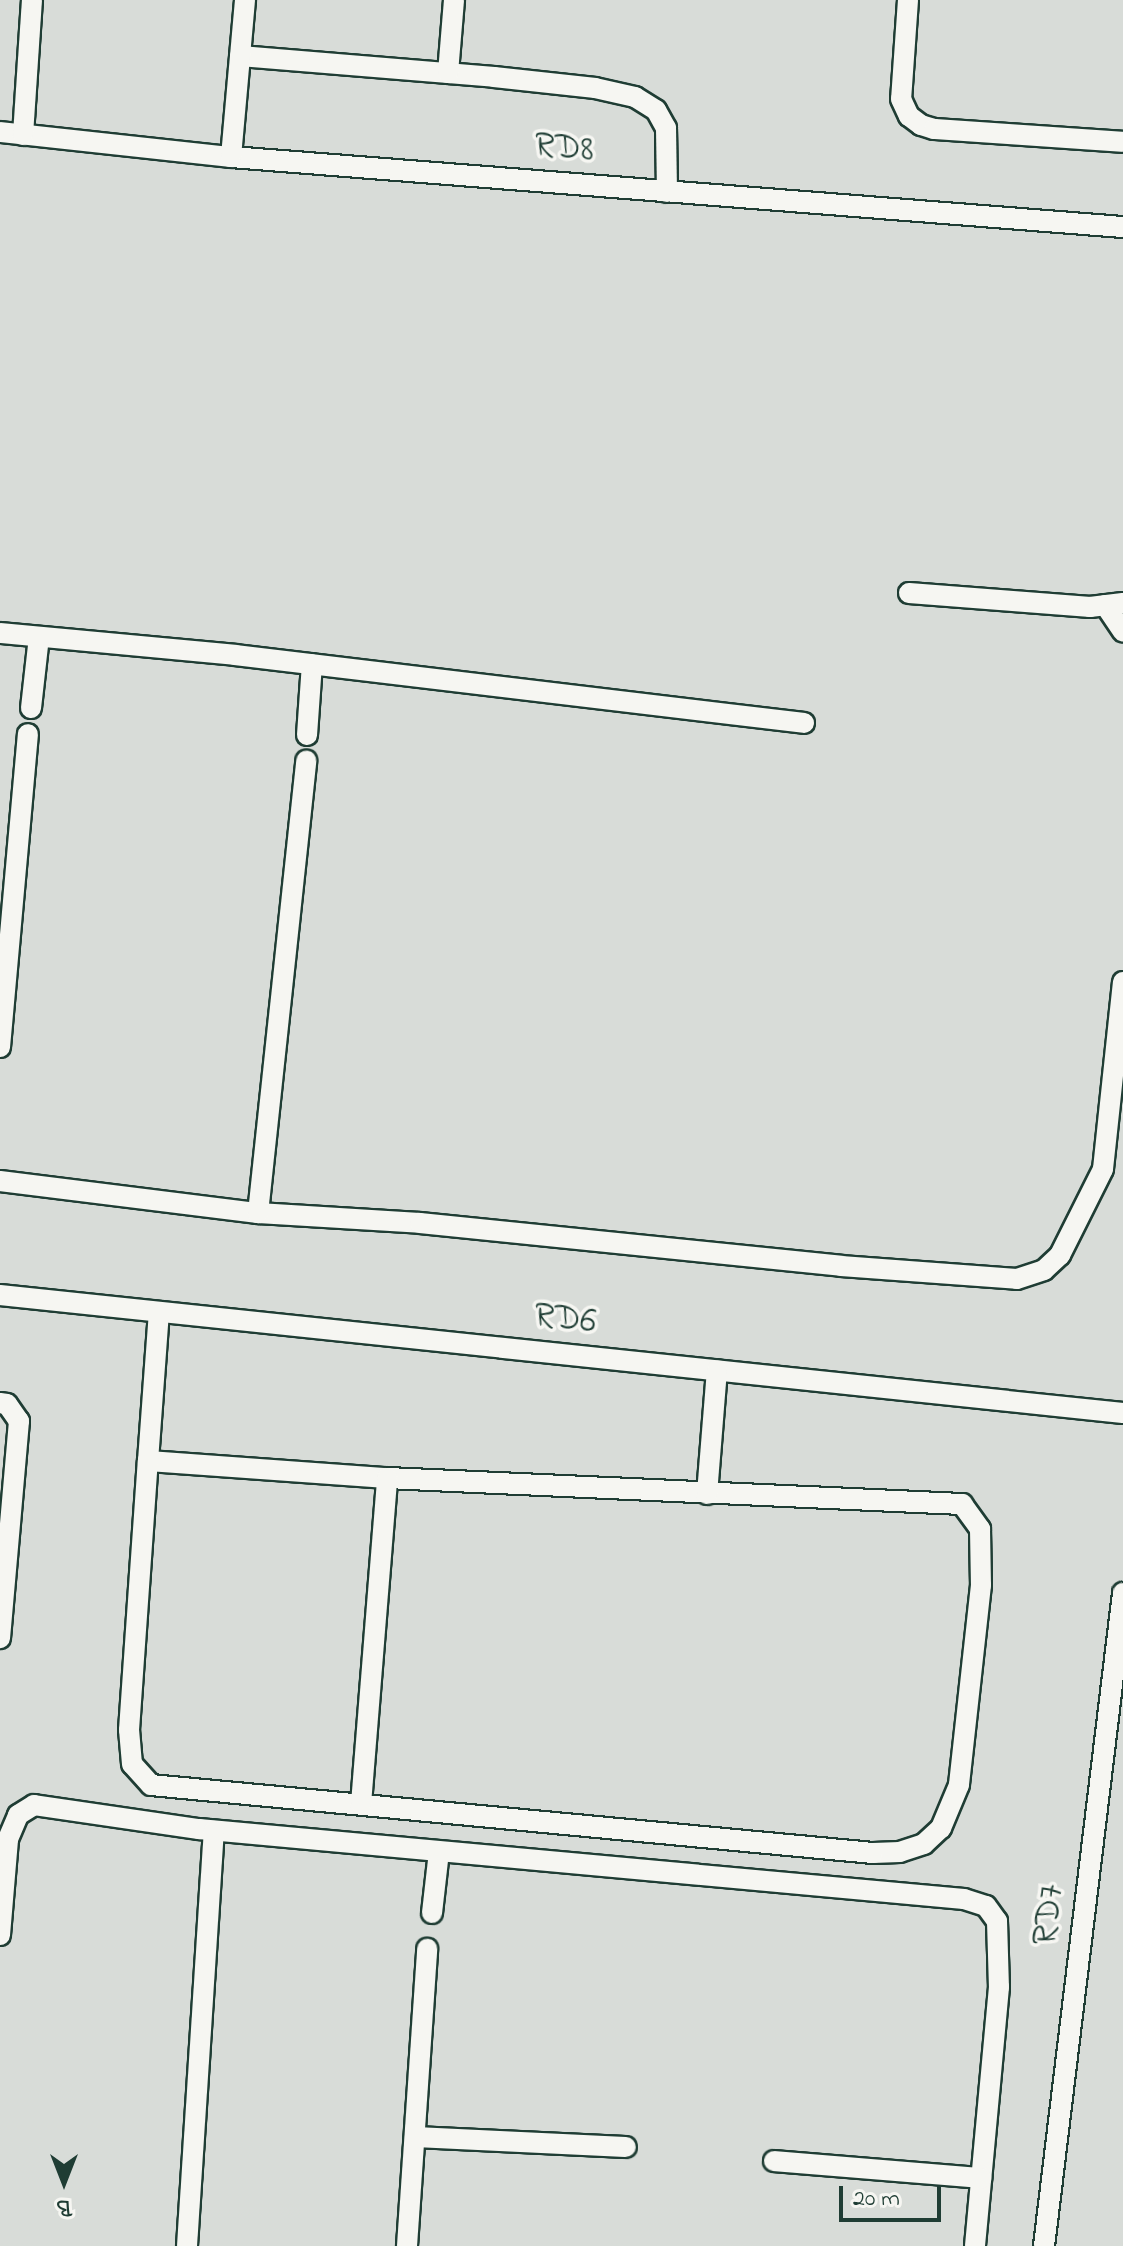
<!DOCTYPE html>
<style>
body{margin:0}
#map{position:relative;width:1123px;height:2246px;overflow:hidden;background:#e9ebe7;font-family:"Indie Flower",sans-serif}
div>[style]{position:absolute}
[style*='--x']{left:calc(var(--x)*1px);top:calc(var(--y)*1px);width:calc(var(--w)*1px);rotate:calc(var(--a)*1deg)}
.built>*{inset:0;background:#d8dcd8;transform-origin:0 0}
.roads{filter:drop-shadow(2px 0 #1f3d34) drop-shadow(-2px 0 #1f3d34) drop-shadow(0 2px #1f3d34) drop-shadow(0 -2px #1f3d34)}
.lane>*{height:20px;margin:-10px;padding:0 10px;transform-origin:10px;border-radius:10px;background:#f6f6f2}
span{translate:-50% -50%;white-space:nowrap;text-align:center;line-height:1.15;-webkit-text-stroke:7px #f6f6f2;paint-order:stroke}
.street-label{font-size:36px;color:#1f3d34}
.north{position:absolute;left:24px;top:2142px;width:80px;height:80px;-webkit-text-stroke:6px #f6f6f2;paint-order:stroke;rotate:180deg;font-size:22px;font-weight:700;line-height:32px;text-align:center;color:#1f3d34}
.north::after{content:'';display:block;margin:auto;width:28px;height:36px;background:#1f3d34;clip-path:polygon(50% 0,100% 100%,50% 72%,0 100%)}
.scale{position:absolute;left:839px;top:2186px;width:102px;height:36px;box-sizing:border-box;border:4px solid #1f3d34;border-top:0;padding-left:10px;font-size:24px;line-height:28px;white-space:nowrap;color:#1f3d34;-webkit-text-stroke:6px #f6f6f2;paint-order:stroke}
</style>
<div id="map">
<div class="built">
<i style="left:0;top:0;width:1123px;height:2246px"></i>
</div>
<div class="roads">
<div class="lane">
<i style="--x:908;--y:0;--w:99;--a:94"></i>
<i style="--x:901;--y:99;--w:19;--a:65"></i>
<i style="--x:909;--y:116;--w:15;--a:37"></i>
<i style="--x:921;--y:125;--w:14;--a:17"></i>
<i style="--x:934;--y:129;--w:189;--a:3.9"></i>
<i style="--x:240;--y:56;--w:255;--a:4.7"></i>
<i style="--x:494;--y:77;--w:102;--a:6.2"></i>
<i style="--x:595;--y:88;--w:41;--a:12.7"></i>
<i style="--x:635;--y:97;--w:25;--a:32"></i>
<i style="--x:656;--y:110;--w:21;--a:61"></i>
<i style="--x:666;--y:128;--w:64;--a:89.1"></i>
<i style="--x:448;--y:73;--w:73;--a:-85.3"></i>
<i style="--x:0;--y:132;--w:232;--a:6.2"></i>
<i style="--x:231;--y:157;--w:895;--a:4.49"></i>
<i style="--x:23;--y:135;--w:135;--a:-86.2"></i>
<i style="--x:231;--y:157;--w:158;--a:-84.9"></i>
<i style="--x:909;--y:593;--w:182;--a:4.4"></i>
<i style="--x:1090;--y:607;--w:33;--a:-7"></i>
<i style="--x:1105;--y:605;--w:32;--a:56"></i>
<i style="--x:0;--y:633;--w:236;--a:5.3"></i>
<i style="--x:235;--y:655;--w:573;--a:6.81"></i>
<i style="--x:31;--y:708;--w:71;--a:-83.6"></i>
<i style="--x:307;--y:735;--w:71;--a:-86"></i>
<i style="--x:0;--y:1047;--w:314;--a:-84.9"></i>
<i style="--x:0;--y:1181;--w:260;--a:7.1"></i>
<i style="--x:258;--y:1213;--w:162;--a:3.5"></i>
<i style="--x:420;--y:1223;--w:423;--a:5.8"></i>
<i style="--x:841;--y:1266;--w:176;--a:4.2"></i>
<i style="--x:1017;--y:1279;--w:28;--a:-18"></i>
<i style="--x:1044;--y:1270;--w:22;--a:-43"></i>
<i style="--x:1060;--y:1255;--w:96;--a:-63.4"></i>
<i style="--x:1103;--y:1169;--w:188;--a:-83.9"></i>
<i style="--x:258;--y:1213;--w:455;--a:-83.9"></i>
<i style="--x:0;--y:1295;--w:1129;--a:6"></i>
<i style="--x:0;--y:1403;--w:7;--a:8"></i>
<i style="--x:7;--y:1404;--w:21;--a:55"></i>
<i style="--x:19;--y:1421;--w:218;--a:95"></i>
<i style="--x:148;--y:1461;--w:240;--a:4.1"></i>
<i style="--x:387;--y:1478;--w:576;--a:2.59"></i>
<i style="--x:962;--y:1504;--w:31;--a:54"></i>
<i style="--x:980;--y:1529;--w:56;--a:89"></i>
<i style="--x:981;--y:1585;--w:201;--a:96.3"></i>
<i style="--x:959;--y:1785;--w:47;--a:112.7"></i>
<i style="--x:941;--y:1828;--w:23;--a:137"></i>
<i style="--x:924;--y:1844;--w:25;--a:162"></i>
<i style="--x:900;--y:1852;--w:27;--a:178"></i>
<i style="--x:873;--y:1853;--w:725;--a:-174.62"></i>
<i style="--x:151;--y:1785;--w:28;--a:-132"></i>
<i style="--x:132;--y:1764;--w:34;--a:-95"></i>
<i style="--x:129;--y:1730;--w:270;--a:-86"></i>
<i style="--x:148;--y:1461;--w:149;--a:-85.8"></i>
<i style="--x:707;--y:1494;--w:124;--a:-85.4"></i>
<i style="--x:361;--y:1804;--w:327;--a:-85.4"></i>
<i style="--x:432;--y:1913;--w:61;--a:-83.5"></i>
<i style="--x:0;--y:1935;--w:96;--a:-85.2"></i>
<i style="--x:8;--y:1839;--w:26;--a:-67"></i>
<i style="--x:18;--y:1815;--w:19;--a:-32"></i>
<i style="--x:34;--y:1805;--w:167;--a:8.3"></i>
<i style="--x:199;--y:1829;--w:768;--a:5.23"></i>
<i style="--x:964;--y:1899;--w:23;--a:18"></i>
<i style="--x:986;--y:1906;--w:19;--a:54"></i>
<i style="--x:997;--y:1921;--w:66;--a:88.3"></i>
<i style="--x:999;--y:1987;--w:260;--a:95.3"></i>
<i style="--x:415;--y:2137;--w:211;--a:2.7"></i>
<i style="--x:774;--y:2161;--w:208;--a:4.7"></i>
<i style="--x:187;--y:2246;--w:416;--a:-86.3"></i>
<i style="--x:407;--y:2246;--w:298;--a:-86.1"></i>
<i style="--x:1044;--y:2246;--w:658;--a:-83.1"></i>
</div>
</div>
<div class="street-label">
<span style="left:564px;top:149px;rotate:5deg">RD8</span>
<span style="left:565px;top:1320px;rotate:6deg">RD6</span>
<span style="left:1050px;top:1915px;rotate:-83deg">RD7</span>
</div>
<div class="north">B</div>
<div class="scale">20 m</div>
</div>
